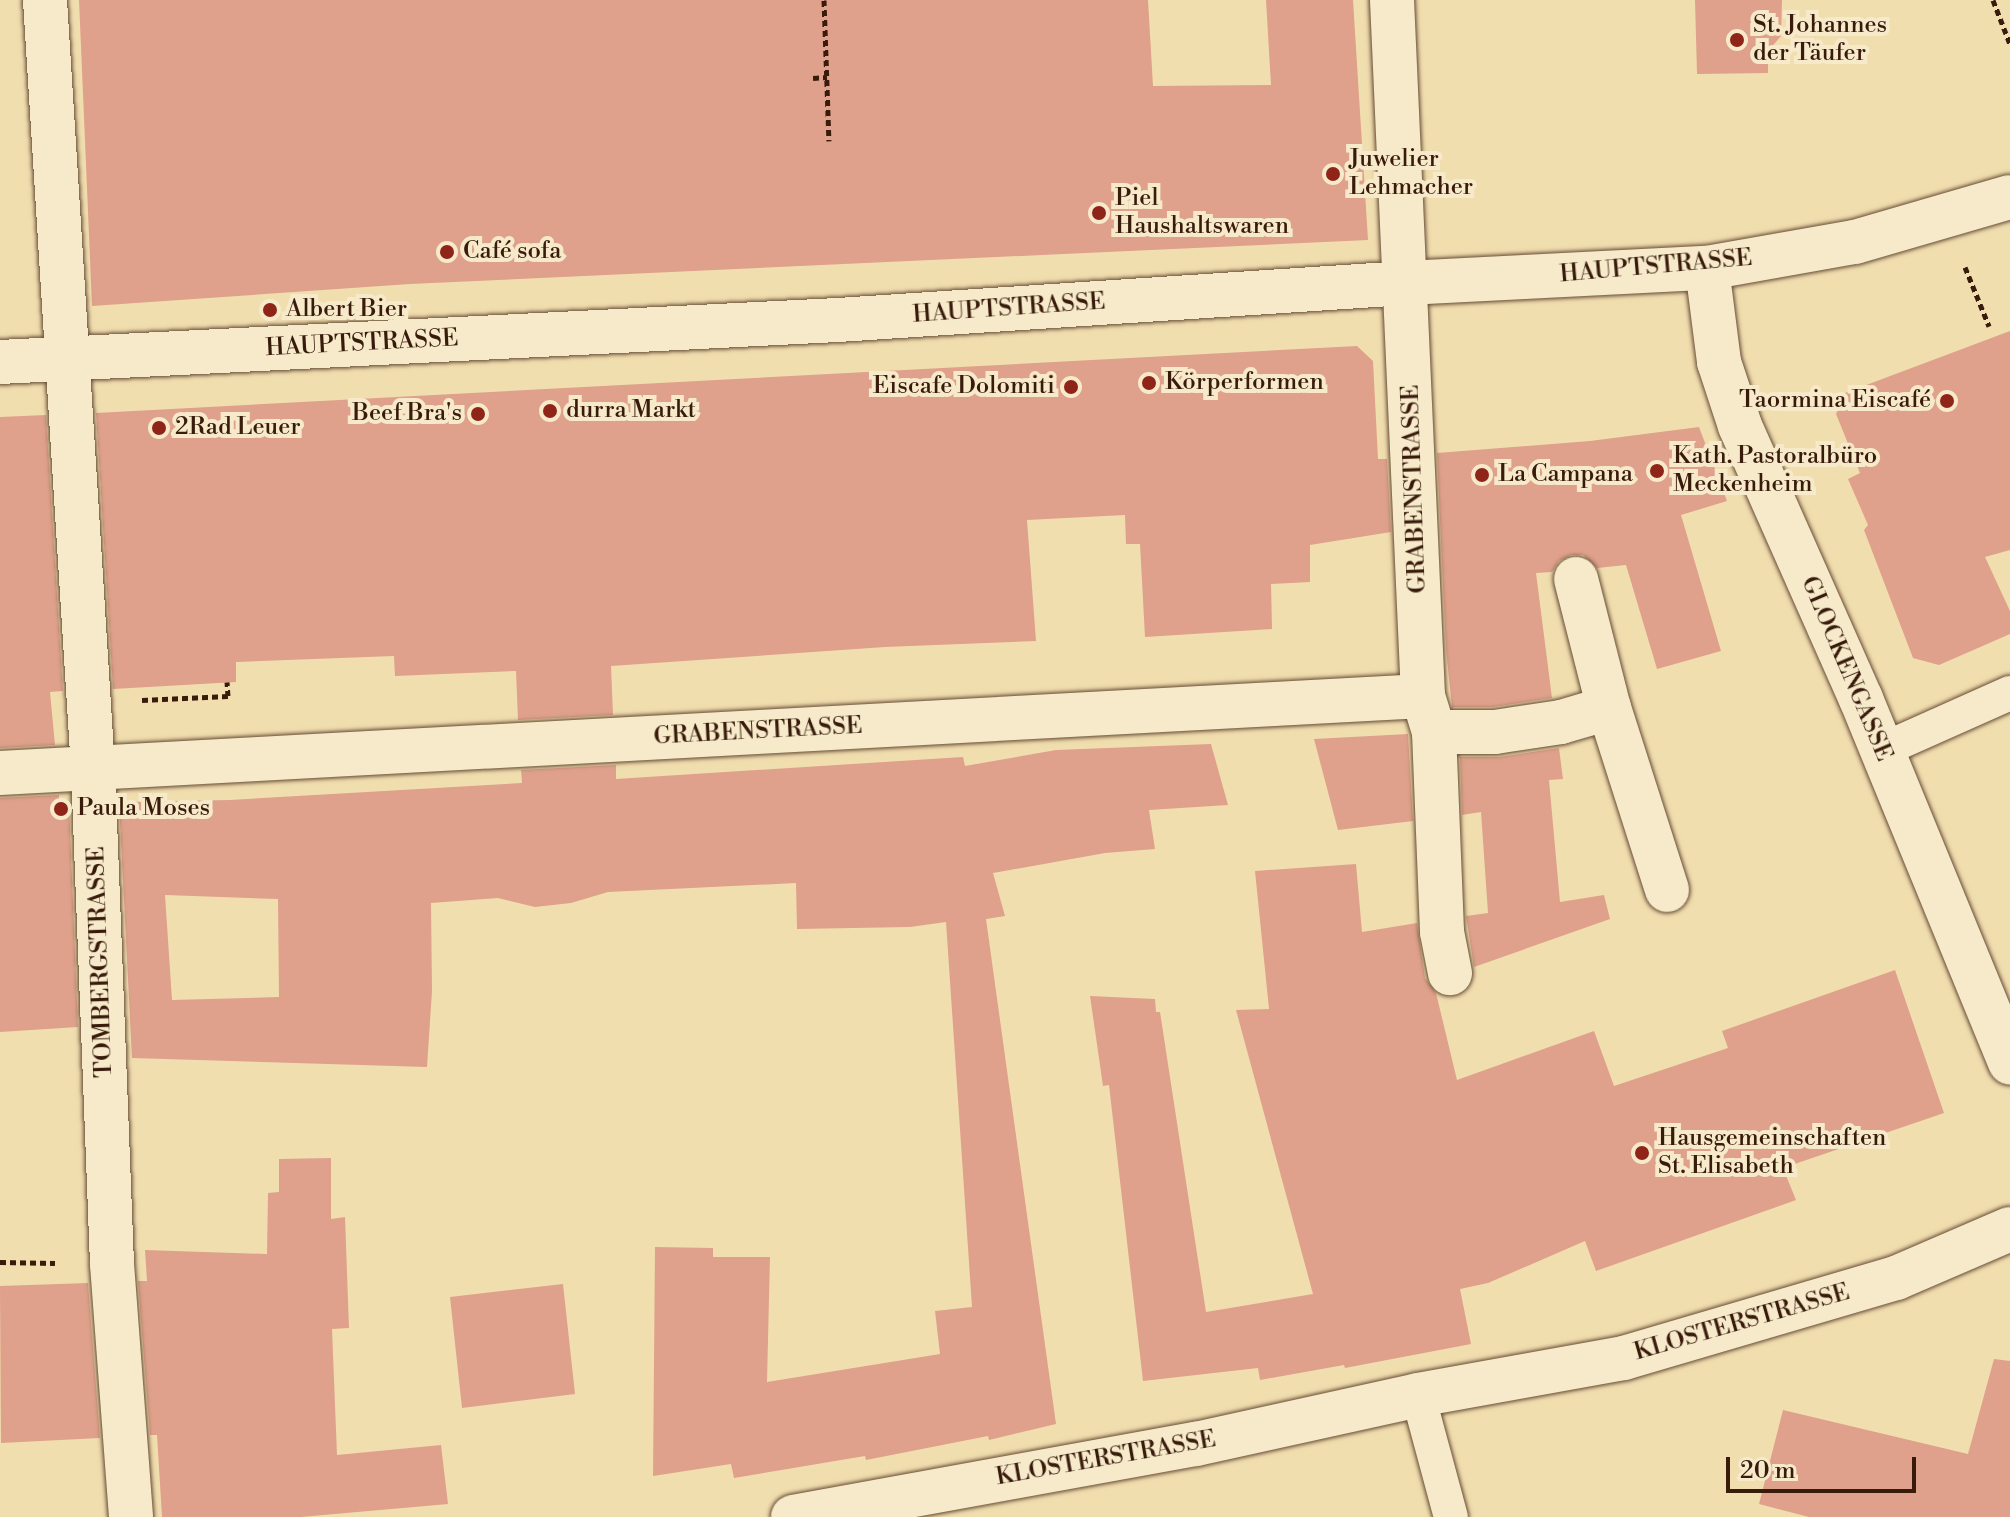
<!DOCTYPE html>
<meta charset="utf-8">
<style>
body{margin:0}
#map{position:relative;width:2010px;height:1517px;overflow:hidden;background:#f1deaf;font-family:"Libre Bodoni",serif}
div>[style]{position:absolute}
.building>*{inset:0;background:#dfa18b}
.path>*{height:5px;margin-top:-2.5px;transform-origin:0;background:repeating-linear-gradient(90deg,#391b0c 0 6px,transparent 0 10px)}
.roads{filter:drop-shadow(0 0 2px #674c35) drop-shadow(0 0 2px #674c35)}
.lane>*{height:34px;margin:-17px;padding:0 17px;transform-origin:17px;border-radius:17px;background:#f6eacb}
.street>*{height:44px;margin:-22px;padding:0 22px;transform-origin:22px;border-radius:22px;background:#f6eacb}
.secondary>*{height:44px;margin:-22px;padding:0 22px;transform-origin:22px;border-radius:22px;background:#f6eacb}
.dots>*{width:22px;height:22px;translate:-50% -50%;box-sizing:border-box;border:4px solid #f6eacb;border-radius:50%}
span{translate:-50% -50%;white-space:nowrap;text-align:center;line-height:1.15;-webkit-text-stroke:8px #f6eacb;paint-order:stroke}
.poi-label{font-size:24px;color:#391b0c}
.left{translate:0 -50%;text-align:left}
.right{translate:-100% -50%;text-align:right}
.street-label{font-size:24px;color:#391b0c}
.scale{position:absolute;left:1726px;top:1457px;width:190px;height:36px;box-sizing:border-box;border:4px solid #391b0c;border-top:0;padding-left:10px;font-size:24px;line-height:28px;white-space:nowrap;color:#391b0c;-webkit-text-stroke:6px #f6eacb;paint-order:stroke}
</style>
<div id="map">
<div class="building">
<i style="clip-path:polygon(79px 0,1148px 0,1153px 86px,1271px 85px,1266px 0,1353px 0,1368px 240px,410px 284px,92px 306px)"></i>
<i style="clip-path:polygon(1695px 0,1782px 0,1781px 36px,1768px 51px,1768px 73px,1697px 74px)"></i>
<i style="clip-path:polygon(2010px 331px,2010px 550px,1985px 557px,2010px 611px,2010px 634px,1939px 665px,1913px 658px,1864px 530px,1868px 525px,1848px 479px,1860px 473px,1836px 414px,1845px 393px)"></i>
<i style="clip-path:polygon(1357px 346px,1373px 361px,1378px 459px,1387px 459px,1391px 532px,1310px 545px,1310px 582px,1271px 584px,1272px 629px,1145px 637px,1140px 544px,1126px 544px,1125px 515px,1027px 520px,1036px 641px,885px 647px,611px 666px,613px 715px,518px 720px,516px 671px,395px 676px,394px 656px,236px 662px,236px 682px,113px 689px,96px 413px)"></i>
<i style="clip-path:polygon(46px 415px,63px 691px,50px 692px,55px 745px,0 748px,0 417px)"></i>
<i style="clip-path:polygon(1699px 427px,1727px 501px,1681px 515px,1721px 651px,1657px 669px,1626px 565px,1597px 568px,1583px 555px,1571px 555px,1559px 561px,1552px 572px,1536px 573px,1552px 698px,1493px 707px,1452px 707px,1446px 650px,1437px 453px,1590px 441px)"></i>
<i style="clip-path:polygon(1408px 734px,1413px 821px,1338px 830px,1314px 739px)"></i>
<i style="clip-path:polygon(evenodd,1211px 744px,1228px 805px,1149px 810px,1155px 849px,1105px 853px,993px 873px,1005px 916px,986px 919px,1056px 1424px,989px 1440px,988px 1436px,866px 1460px,865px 1456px,734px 1478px,731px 1464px,653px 1476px,655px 1247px,713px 1248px,713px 1257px,770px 1257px,767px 1382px,940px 1354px,935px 1311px,972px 1307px,946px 922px,910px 927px,797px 929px,796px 883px,608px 892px,571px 903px,535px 907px,498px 898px,431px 903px,432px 991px,427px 1067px,132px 1058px,119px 802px,230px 800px,522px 783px,521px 770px,616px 765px,616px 779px,963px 757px,965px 766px,1056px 750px,1211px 744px,165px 895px,278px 899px,279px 997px,172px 1000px,165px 895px)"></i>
<i style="clip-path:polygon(1559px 748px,1563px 779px,1549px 780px,1560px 902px,1604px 895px,1610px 919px,1474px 967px,1466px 916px,1488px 913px,1481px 812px,1462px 815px,1460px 757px,1499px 757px)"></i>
<i style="clip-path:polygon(59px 795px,59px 804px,69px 803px,78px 1027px,0 1032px,0 798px)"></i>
<i style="clip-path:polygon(1356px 864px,1362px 932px,1417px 923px,1425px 978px,1436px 993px,1457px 1080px,1594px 1031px,1614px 1086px,1728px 1048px,1722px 1031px,1895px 970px,1944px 1113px,1783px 1168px,1796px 1200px,1596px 1271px,1585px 1241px,1488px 1283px,1460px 1289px,1471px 1344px,1345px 1368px,1344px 1365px,1260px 1380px,1258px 1368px,1143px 1381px,1109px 1085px,1103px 1086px,1090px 996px,1155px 999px,1156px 1012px,1160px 1012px,1206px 1312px,1313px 1294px,1236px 1010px,1269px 1009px,1255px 871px)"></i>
<i style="clip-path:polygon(331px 1158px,331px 1219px,345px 1217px,349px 1328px,332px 1329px,337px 1455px,441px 1445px,448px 1504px,301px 1517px,162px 1517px,157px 1435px,150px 1435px,138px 1281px,147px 1281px,145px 1250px,267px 1254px,268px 1193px,279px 1192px,279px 1159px)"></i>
<i style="clip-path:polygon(88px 1283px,100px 1438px,1px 1443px,0 1286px)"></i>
<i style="clip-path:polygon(563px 1284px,575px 1394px,462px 1408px,450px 1297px)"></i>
<i style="clip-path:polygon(1994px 1359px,2010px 1361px,2010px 1517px,1809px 1517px,1759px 1504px,1783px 1410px,1968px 1454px)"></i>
</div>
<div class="path">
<i style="left:824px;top:0;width:141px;rotate:88deg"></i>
<i style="left:1993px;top:0;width:47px;rotate:68.9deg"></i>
<i style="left:813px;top:78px;width:14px;rotate:-4deg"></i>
<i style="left:1965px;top:267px;width:64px;rotate:67.9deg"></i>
<i style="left:142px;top:700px;width:86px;rotate:-2.7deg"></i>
<i style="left:228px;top:696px;width:14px;rotate:-94deg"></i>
<i style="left:0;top:1262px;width:55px;rotate:1deg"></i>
</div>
<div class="roads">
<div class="lane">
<i style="left:1882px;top:750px;width:140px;rotate:-24deg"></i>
<i style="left:1418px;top:1395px;width:126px;rotate:74.9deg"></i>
</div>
<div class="street">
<i style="left:45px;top:0;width:770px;rotate:86.43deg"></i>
<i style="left:93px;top:769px;width:495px;rotate:87.8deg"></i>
<i style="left:112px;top:1264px;width:254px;rotate:85.7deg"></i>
<i style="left:1392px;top:0;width:697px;rotate:87.45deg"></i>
<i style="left:1423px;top:696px;width:38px;rotate:73deg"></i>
<i style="left:1434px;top:732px;width:200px;rotate:87.7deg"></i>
<i style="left:1442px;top:932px;width:42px;rotate:79deg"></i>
<i style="left:1707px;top:268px;width:95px;rotate:82.7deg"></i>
<i style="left:1719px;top:362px;width:67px;rotate:71.8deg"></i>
<i style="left:1740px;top:426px;width:299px;rotate:66.1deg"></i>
<i style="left:1861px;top:699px;width:393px;rotate:67.7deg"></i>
<i style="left:1576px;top:579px;width:133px;rotate:75.7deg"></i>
<i style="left:1609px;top:708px;width:191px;rotate:72.3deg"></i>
<i style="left:1434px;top:732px;width:61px"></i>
<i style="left:1495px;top:732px;width:67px;rotate:-8.6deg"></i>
<i style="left:1561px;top:722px;width:50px;rotate:-16.3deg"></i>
<i style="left:0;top:773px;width:1425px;rotate:-3.1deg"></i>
</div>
<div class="secondary">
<i style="left:0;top:362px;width:839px;rotate:-2.87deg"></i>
<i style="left:838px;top:320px;width:569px;rotate:-3.73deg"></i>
<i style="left:1406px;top:283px;width:301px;rotate:-2.9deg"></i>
<i style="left:1707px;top:268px;width:150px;rotate:-10deg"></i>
<i style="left:1855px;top:242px;width:161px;rotate:-16.2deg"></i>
<i style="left:793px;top:1517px;width:410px;rotate:-10.3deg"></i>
<i style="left:1196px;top:1444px;width:227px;rotate:-12.4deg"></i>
<i style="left:1418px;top:1395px;width:209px;rotate:-10.2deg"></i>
<i style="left:1624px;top:1358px;width:284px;rotate:-16.4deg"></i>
<i style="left:1896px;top:1278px;width:124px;rotate:-23.3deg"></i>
</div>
</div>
<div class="dots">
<i style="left:1737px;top:40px;background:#8f2418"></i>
<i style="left:1333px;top:174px;background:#8f2418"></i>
<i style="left:1099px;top:213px;background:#8f2418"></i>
<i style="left:447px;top:252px;background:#8f2418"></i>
<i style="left:270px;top:310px;background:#8f2418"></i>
<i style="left:1149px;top:383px;background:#8f2418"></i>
<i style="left:1071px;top:387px;background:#8f2418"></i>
<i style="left:1947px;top:401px;background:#8f2418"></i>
<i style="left:550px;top:411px;background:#8f2418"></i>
<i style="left:478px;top:414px;background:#8f2418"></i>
<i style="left:159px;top:428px;background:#8f2418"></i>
<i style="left:1657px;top:471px;background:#8f2418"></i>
<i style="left:1482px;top:475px;background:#8f2418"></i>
<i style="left:61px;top:809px;background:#8f2418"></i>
<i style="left:1642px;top:1153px;background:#8f2418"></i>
</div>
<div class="poi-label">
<span class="left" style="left:1753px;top:40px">St. Johannes<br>der Täufer</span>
<span class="left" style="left:1349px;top:174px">Juwelier<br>Lehmacher</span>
<span class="left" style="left:1115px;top:213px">Piel<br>Haushaltswaren</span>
<span class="left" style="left:463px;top:252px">Café sofa</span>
<span class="left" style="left:286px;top:310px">Albert Bier</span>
<span class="left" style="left:1165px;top:383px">Körperformen</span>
<span class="right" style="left:1055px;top:387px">Eiscafe Dolomiti</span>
<span class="right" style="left:1931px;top:401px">Taormina Eiscafé</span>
<span class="left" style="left:566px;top:411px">durra Markt</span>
<span class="right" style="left:462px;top:414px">Beef Bra's</span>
<span class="left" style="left:175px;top:428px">2Rad Leuer</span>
<span class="left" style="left:1673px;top:471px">Kath. Pastoralbüro<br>Meckenheim</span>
<span class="left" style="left:1498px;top:475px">La Campana</span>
<span class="left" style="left:77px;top:809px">Paula Moses</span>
<span class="left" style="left:1658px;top:1153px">Hausgemeinschaften<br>St. Elisabeth</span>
</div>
<div class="street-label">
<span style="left:1656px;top:267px;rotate:-5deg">HAUPTSTRASSE</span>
<span style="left:1009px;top:309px;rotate:-4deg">HAUPTSTRASSE</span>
<span style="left:362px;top:344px;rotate:-3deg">HAUPTSTRASSE</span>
<span style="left:1415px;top:489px;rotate:-92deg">GRABENSTRASSE</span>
<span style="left:1846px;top:669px;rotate:67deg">GLOCKENGASSE</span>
<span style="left:758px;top:732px;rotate:-3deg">GRABENSTRASSE</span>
<span style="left:101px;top:962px;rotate:-92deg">TOMBERGSTRASSE</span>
<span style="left:1742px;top:1323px;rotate:-16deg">KLOSTERSTRASSE</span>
<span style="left:1106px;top:1459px;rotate:-10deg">KLOSTERSTRASSE</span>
</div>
<div class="scale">20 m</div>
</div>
